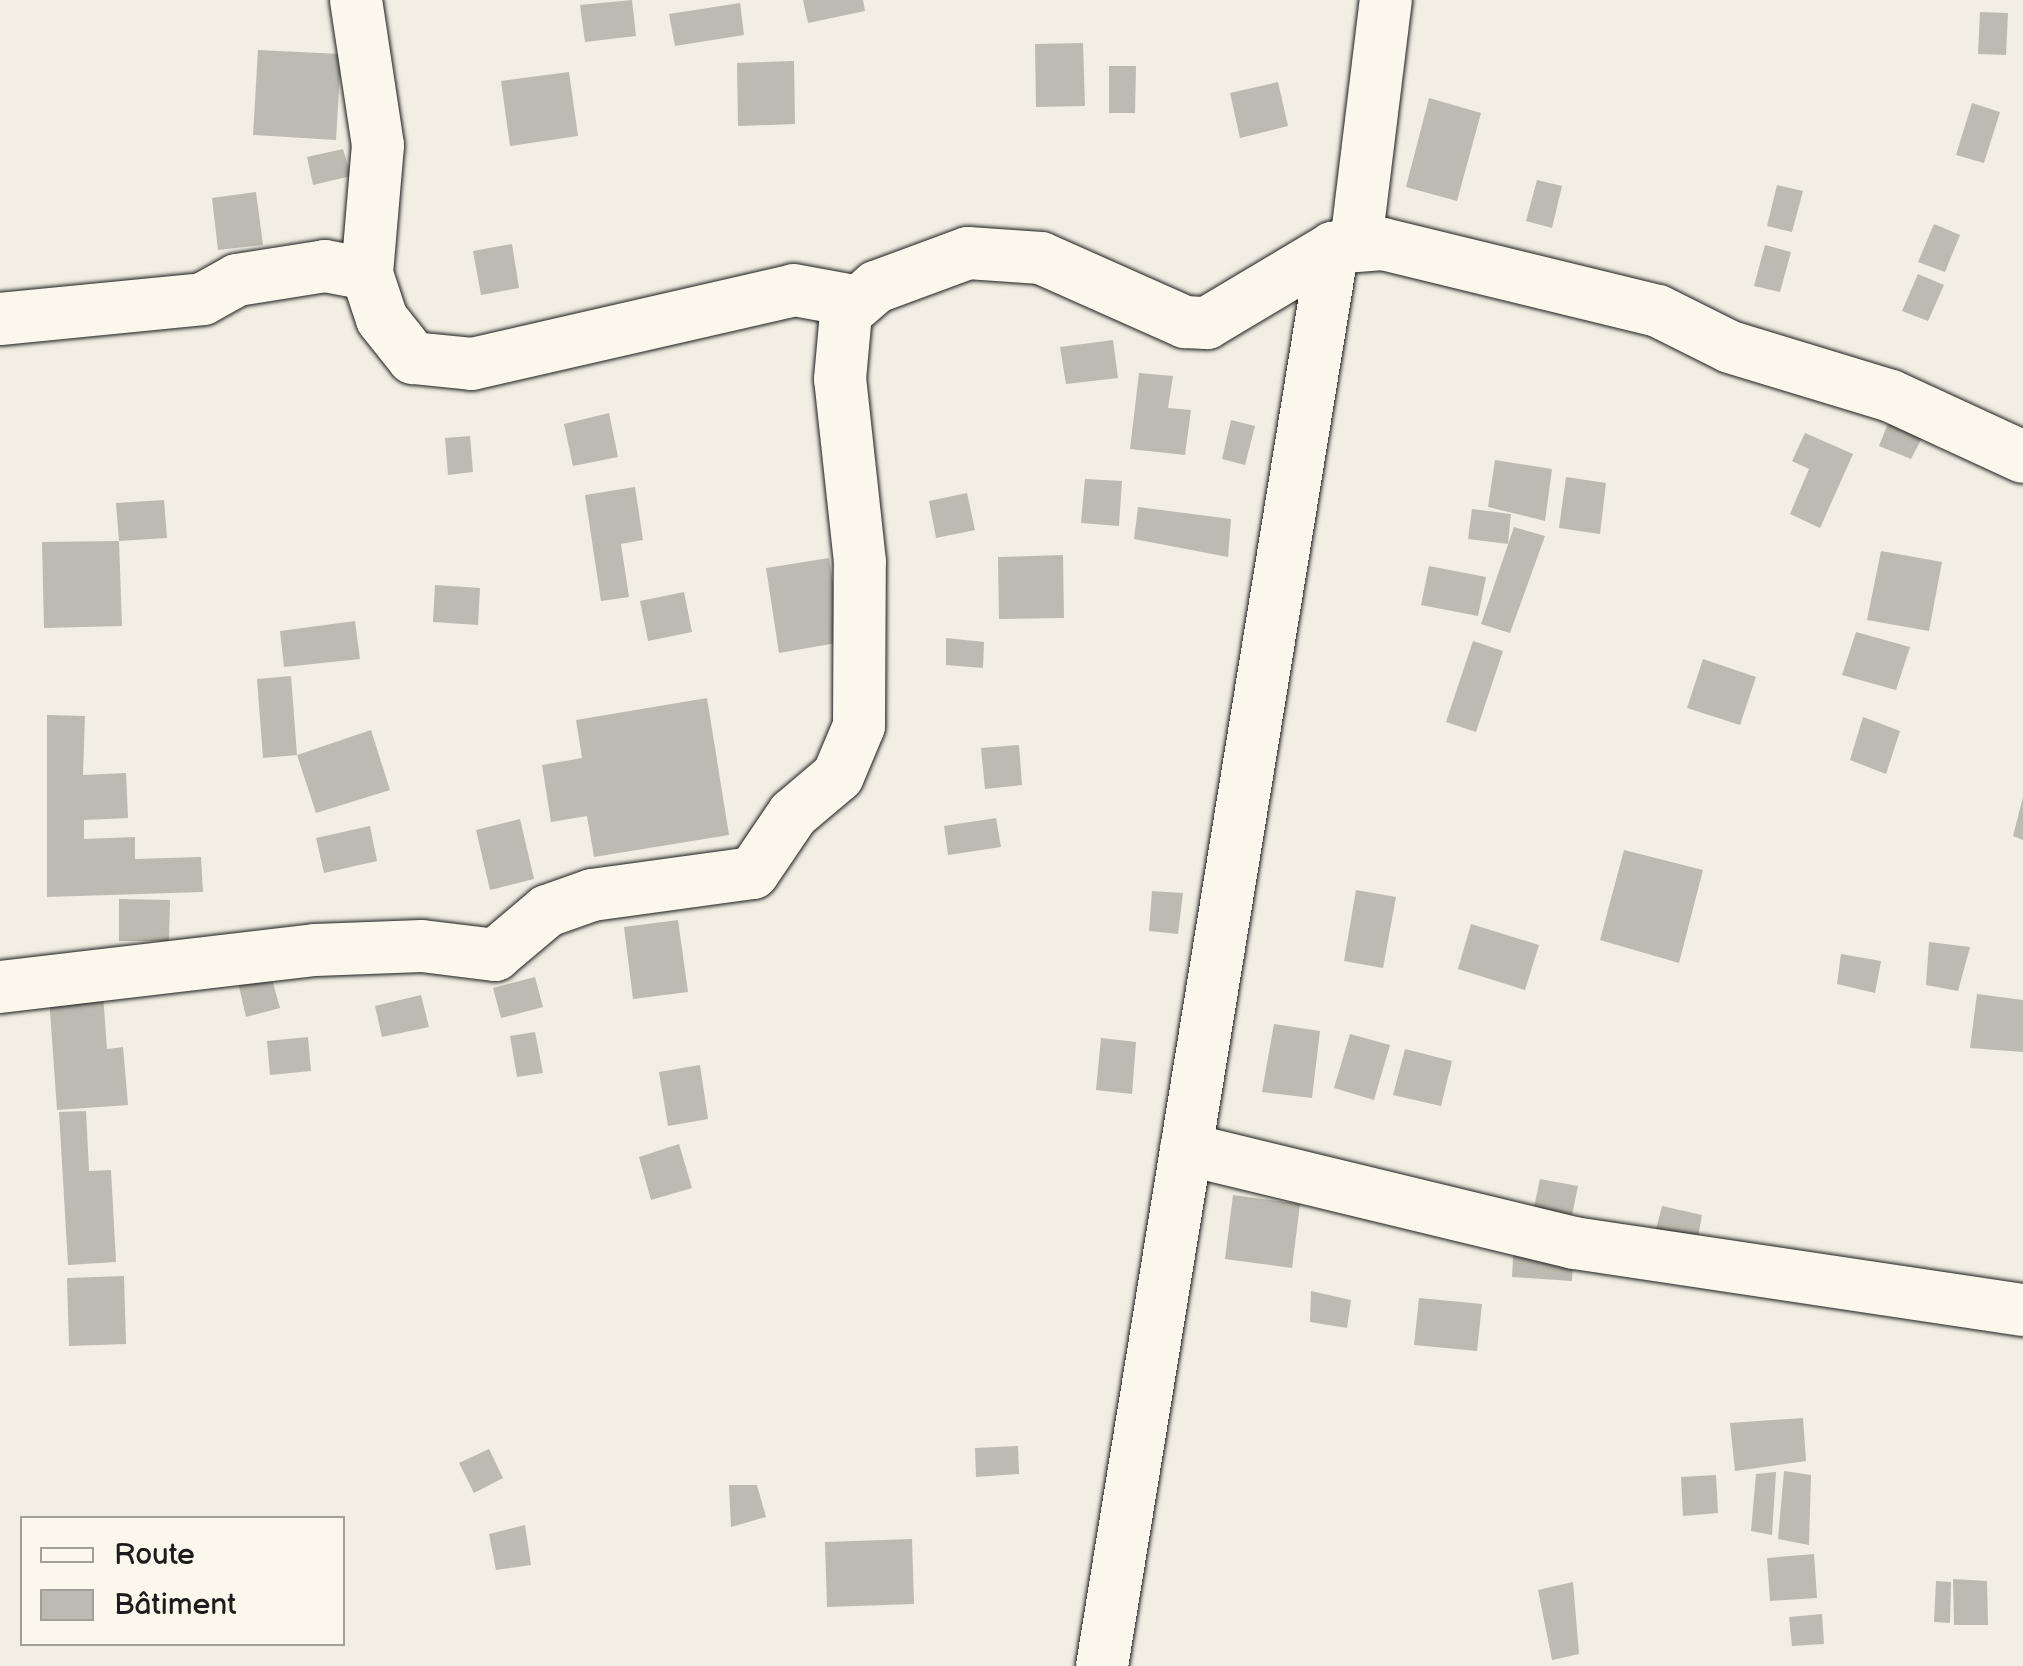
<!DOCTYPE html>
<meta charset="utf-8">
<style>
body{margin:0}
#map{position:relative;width:2023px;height:1666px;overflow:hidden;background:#f2eee4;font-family:"Balsamiq Sans",sans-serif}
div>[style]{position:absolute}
.building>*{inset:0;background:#bdbab1}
.roads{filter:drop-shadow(0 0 2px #1c1c1c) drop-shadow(0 0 2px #1c1c1c)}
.street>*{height:52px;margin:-26px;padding:0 26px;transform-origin:26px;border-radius:26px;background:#fbf7ec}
span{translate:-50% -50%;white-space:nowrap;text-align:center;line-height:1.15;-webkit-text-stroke:8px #fbf7ec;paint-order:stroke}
.legend{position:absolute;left:20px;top:1516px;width:325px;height:130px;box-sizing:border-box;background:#fbf7ec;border:2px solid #a29f99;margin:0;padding:12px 18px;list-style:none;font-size:30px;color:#1c1c1c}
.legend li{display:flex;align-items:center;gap:20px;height:50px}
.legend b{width:50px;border:2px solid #a29f99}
</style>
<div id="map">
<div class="building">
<i style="clip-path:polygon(632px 0,636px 36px,585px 42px,580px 5px)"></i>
<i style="clip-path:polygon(803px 0,863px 0,865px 11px,808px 23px)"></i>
<i style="clip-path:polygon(740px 3px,744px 35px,675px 46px,669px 14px)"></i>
<i style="clip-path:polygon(1980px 12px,2008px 13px,2006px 55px,1978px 54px)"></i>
<i style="clip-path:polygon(1083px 43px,1085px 106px,1036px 107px,1035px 44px)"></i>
<i style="clip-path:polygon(258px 50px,341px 54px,336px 140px,253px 135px)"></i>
<i style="clip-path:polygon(794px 61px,795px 124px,738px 126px,737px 63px)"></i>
<i style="clip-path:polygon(1109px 66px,1136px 66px,1135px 113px,1109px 113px)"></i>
<i style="clip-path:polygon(569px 72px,578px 136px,510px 146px,501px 81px)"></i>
<i style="clip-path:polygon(1278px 82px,1288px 126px,1240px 138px,1230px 93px)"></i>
<i style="clip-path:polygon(1429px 98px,1481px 113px,1457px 201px,1406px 187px)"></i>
<i style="clip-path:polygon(1972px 103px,2000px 112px,1984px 163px,1956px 155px)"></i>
<i style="clip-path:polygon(343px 149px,351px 176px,313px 185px,307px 157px)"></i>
<i style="clip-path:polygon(1537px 180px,1562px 186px,1552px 228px,1526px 221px)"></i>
<i style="clip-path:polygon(1777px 185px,1803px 191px,1792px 232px,1767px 226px)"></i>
<i style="clip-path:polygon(256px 192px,263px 245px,218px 250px,212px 198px)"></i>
<i style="clip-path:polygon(1934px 224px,1960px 235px,1945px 272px,1918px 262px)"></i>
<i style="clip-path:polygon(512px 244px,519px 288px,481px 295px,473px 251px)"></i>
<i style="clip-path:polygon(1765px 245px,1791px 252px,1780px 292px,1754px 286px)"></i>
<i style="clip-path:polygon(1918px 274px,1944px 285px,1928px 321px,1902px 311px)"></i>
<i style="clip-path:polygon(1113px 340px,1118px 378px,1066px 384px,1060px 347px)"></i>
<i style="clip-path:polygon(1139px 373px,1173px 376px,1168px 408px,1191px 410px,1185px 455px,1130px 449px)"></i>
<i style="clip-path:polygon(609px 413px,618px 457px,573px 466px,564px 424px)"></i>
<i style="clip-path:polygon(1890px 418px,1924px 434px,1911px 459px,1879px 446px)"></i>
<i style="clip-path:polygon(1231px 420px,1255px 426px,1245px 465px,1222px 459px)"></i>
<i style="clip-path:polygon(1805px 433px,1853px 454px,1820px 528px,1790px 514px,1809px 469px,1792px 461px)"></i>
<i style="clip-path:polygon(470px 436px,473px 472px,448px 475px,445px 438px)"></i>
<i style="clip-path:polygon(1495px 460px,1552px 469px,1545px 521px,1488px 507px)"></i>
<i style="clip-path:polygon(1566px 477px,1606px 483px,1600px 534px,1559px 528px)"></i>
<i style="clip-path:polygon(1085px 479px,1122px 481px,1119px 526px,1081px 523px)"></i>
<i style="clip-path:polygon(635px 487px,643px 540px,621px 544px,629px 597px,601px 601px,585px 495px)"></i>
<i style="clip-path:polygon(967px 493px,975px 530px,936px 538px,929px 501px)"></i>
<i style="clip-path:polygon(164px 500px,167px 538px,119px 541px,116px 503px)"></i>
<i style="clip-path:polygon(1138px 507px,1231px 519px,1228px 557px,1134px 539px)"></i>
<i style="clip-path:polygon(1472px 509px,1511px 514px,1508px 544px,1468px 539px)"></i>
<i style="clip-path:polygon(1514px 527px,1545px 536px,1510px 633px,1481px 624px)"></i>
<i style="clip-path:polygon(119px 541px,122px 626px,44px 628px,42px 542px)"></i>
<i style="clip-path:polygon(1881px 551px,1942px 562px,1929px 631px,1867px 620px)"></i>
<i style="clip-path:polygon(1063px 555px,1064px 618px,999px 619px,998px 557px)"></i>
<i style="clip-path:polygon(829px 558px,842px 642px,779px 653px,766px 568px)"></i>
<i style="clip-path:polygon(1429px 566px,1486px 577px,1478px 616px,1421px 605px)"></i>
<i style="clip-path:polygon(435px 585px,480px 588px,478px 625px,433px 622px)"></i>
<i style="clip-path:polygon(684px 592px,692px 632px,648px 641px,640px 601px)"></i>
<i style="clip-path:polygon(355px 621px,360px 659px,284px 667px,280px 631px)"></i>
<i style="clip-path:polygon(1856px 632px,1910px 647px,1896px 690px,1842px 675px)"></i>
<i style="clip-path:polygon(946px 638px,984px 642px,983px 668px,946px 665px)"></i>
<i style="clip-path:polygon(1473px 641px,1503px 651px,1476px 732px,1446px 722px)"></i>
<i style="clip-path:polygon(1703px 659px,1756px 677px,1740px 725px,1687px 708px)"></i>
<i style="clip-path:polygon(291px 676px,297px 755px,371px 730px,390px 790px,316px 813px,297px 755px,263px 758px,257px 679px)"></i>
<i style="clip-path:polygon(707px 698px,729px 835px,594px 857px,587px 816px,551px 822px,542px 765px,582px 758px,576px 720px)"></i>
<i style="clip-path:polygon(47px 715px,85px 716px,83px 775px,126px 773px,128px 818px,84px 820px,84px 839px,135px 837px,135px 859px,201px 857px,203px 892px,47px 897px)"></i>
<i style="clip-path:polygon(1863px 717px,1900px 731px,1886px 774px,1850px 760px)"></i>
<i style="clip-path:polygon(1019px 745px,1022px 785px,985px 789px,981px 748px)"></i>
<i style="clip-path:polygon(2023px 797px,2023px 840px,2013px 836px)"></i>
<i style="clip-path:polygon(996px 818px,1001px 847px,948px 855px,944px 826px)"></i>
<i style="clip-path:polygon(520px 819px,534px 879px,490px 890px,476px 830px)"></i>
<i style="clip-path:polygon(370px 826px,377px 861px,324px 873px,316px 838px)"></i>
<i style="clip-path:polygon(1624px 850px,1703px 870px,1679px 963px,1600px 940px)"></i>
<i style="clip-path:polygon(1356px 890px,1396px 897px,1383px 968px,1344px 961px)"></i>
<i style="clip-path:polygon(1152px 891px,1183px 893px,1178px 934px,1149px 931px)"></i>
<i style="clip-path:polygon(119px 899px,170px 900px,169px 941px,119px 941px)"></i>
<i style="clip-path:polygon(678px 920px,688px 992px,633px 999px,624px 927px)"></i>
<i style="clip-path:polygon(1471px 924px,1539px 945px,1525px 990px,1458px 969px)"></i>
<i style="clip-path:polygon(1929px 942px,1970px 947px,1958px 991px,1926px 985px)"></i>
<i style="clip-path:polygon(1841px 954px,1881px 961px,1875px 993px,1837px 984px)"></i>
<i style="clip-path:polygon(266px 958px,280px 1008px,246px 1017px,235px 969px)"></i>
<i style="clip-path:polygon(535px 977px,543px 1007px,501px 1018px,493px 988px)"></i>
<i style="clip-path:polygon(103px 994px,107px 1049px,123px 1047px,128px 1105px,57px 1110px,49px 997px)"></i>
<i style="clip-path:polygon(1977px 994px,2023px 1000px,2023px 1052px,1970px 1048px)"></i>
<i style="clip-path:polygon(421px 995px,429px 1027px,382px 1037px,375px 1006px)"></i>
<i style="clip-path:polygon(1274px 1024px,1320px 1031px,1312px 1098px,1262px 1092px)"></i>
<i style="clip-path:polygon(535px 1032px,543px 1073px,517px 1077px,510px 1036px)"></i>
<i style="clip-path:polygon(1350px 1034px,1390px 1045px,1374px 1100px,1334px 1088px)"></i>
<i style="clip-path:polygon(308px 1037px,311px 1071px,270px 1075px,267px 1041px)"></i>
<i style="clip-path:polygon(1101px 1038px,1136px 1042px,1132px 1094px,1096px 1090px)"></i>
<i style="clip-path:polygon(1405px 1049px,1452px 1061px,1441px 1106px,1393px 1095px)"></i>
<i style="clip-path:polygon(700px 1065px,708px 1119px,668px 1126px,659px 1072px)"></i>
<i style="clip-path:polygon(86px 1111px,89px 1171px,111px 1170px,116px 1262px,68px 1265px,59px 1112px)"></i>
<i style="clip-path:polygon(679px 1144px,692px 1188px,651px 1200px,639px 1157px)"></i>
<i style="clip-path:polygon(1540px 1179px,1578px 1186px,1572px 1215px,1534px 1207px)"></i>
<i style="clip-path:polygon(1233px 1195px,1300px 1204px,1292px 1268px,1225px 1259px)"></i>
<i style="clip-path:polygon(1662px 1206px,1702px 1215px,1697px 1243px,1655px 1233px)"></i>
<i style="clip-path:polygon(1514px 1240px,1574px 1243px,1572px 1281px,1512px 1277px)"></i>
<i style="clip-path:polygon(124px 1276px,126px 1344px,69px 1346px,67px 1278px)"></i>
<i style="clip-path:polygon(1311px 1291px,1351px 1300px,1347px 1328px,1310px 1322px)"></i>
<i style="clip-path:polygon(1419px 1298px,1482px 1304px,1477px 1351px,1414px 1345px)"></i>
<i style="clip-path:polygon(1803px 1418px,1806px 1461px,1735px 1471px,1730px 1423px)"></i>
<i style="clip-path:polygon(1018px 1446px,1019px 1474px,976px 1477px,975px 1448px)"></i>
<i style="clip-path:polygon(489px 1449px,503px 1478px,474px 1493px,459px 1463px)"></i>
<i style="clip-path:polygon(1784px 1471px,1811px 1475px,1809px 1545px,1778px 1539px)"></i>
<i style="clip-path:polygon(1776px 1472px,1772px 1535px,1751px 1531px,1756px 1474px)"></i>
<i style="clip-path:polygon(1716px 1475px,1718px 1513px,1683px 1516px,1681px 1477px)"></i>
<i style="clip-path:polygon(729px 1485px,757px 1485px,766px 1517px,731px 1527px)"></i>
<i style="clip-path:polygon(525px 1525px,531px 1565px,496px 1570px,489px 1534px)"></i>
<i style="clip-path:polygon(912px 1539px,914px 1604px,827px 1607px,825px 1542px)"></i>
<i style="clip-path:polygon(1814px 1554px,1817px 1598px,1770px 1601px,1767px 1558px)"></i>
<i style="clip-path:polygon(1953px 1579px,1987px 1581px,1988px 1625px,1954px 1625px)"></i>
<i style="clip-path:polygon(1936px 1581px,1951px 1582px,1950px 1623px,1934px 1622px)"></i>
<i style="clip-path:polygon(1573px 1582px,1579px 1654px,1552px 1660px,1538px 1590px)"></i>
<i style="clip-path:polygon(1822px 1614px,1824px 1644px,1792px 1646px,1789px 1617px)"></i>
</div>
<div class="roads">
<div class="street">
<i style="left:356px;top:0;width:147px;rotate:81.4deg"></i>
<i style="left:378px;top:145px;width:129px;rotate:94.9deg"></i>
<i style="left:367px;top:274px;width:47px;rotate:71.6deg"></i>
<i style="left:382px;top:319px;width:50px;rotate:51.5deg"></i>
<i style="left:413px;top:358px;width:59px;rotate:5.8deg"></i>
<i style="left:472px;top:364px;width:330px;rotate:-12.9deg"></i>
<i style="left:794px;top:290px;width:61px;rotate:10.4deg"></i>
<i style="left:1356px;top:243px;width:245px;rotate:-83deg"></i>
<i style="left:0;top:319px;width:204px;rotate:-5.6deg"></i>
<i style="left:203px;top:299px;width:39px;rotate:-29deg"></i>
<i style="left:237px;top:280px;width:89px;rotate:-9deg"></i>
<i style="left:325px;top:266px;width:43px;rotate:10.8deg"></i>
<i style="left:0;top:987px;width:317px;rotate:-6.7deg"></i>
<i style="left:315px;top:950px;width:107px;rotate:-2.1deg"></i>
<i style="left:422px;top:946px;width:74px;rotate:7deg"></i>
<i style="left:495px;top:955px;width:68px;rotate:-40.2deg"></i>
<i style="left:547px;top:911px;width:48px;rotate:-19.6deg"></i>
<i style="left:592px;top:895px;width:162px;rotate:-7.8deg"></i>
<i style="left:753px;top:873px;width:71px;rotate:-55.9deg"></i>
<i style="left:793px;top:814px;width:59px;rotate:-40.2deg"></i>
<i style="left:838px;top:776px;width:54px;rotate:-67.2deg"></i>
<i style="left:859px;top:726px;width:164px;rotate:-89.7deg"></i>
<i style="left:860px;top:562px;width:184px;rotate:-96.2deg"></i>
<i style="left:840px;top:379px;width:66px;rotate:-84.8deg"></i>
<i style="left:846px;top:313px;width:40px;rotate:-41deg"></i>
<i style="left:876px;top:287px;width:98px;rotate:-20.3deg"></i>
<i style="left:968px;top:253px;width:73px;rotate:3.9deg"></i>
<i style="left:1041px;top:258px;width:158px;rotate:24deg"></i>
<i style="left:1185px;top:322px;width:22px;rotate:3deg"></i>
<i style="left:1207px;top:323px;width:147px;rotate:-30.8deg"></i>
<i style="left:1333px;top:248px;width:50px;rotate:-4.6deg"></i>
<i style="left:1383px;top:244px;width:283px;rotate:13.7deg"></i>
<i style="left:1658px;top:311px;width:80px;rotate:26.6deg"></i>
<i style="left:1730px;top:347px;width:168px;rotate:16.9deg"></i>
<i style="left:1891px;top:396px;width:145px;rotate:24.8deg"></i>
<i style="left:1186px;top:1149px;width:399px;rotate:13.6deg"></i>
<i style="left:1574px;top:1243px;width:454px;rotate:8.5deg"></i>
<i style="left:1102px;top:1666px;width:1437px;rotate:-80.75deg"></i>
</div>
</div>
<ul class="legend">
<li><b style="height:12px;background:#fbf7ec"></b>Route</li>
<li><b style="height:28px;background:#bdbab1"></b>Bâtiment</li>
</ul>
</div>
